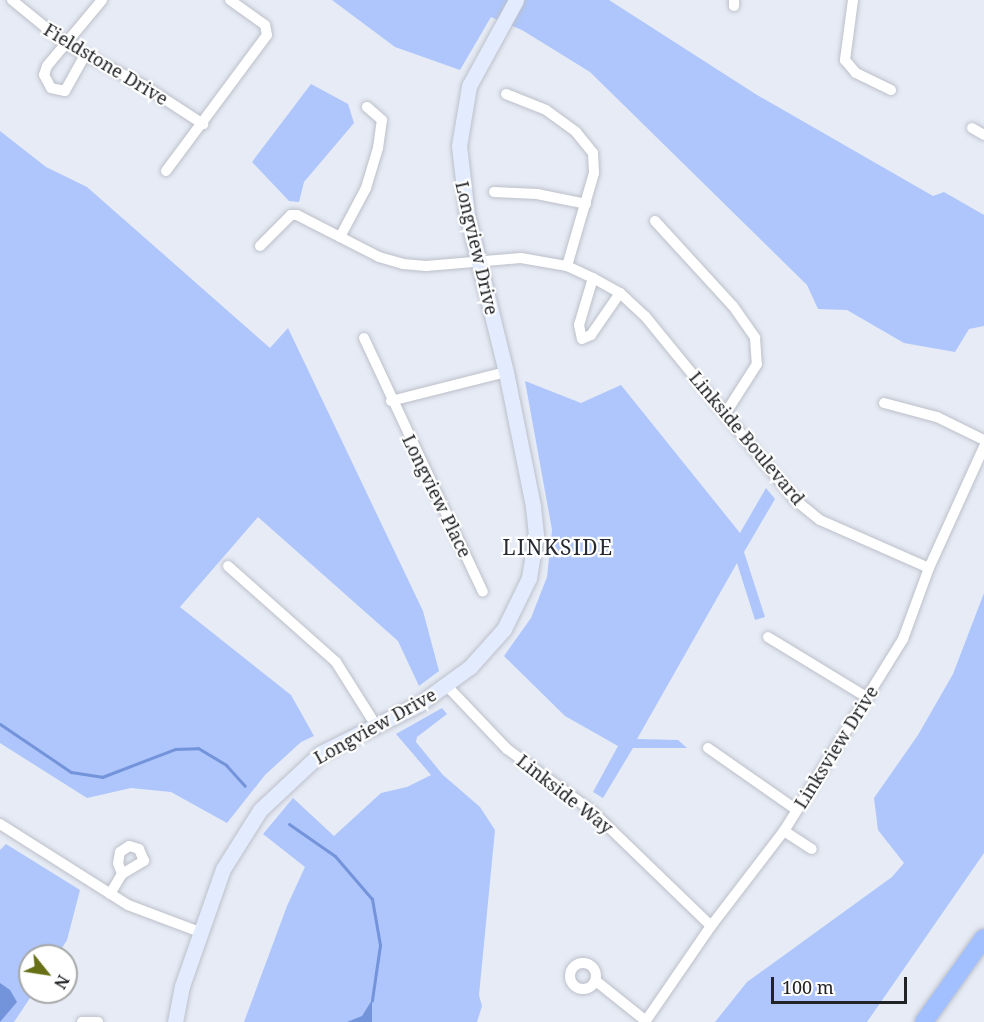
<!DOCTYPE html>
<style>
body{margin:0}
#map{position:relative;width:984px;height:1022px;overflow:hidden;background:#e6ebf5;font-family:"Noto Serif",serif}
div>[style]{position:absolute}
.green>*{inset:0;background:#aec6fb}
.water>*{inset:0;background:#7393db}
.stream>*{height:3px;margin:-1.5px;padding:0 1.5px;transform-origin:1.5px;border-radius:1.5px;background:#7393db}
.roads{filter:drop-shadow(0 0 2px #bcc0c9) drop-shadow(0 0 2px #bcc0c9)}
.street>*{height:10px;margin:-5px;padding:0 5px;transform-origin:5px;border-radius:5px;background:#fff}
.street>.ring{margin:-5px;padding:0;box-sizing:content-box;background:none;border:10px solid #fff;border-radius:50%}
.secondary>*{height:15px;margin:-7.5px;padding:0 7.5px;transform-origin:7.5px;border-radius:7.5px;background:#e3ecff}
.highway>*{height:18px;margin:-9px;padding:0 9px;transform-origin:9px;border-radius:9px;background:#a2bfff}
span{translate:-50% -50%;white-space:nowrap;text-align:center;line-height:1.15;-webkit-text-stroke:4.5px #fff;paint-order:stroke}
.street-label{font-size:18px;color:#212326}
.quarter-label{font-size:21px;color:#272a31;letter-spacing:1.5px}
.north{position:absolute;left:18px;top:944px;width:60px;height:60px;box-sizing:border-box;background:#fff;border:2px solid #a6a7a8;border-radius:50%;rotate:120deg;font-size:16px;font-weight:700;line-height:24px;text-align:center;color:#212326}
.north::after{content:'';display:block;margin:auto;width:21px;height:27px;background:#676f17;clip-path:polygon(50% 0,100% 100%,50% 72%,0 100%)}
.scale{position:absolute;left:771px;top:977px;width:136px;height:27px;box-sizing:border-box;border:3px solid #212326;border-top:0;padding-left:8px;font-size:18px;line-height:21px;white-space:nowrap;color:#212326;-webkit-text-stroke:4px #fff;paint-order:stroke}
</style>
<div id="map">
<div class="green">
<i style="clip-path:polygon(332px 0,609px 0,757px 95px,933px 196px,944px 192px,984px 215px,984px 326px,969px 329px,955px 352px,904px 343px,847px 310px,818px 309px,807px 285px,590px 72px,522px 30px,491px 17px,460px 70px,395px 47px)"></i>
<i style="clip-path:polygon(311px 84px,348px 104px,354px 123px,304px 182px,299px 202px,289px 201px,252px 162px)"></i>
<i style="clip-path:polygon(0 131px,46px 167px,87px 187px,270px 348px,288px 328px,423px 611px,439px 671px,419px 686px,398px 641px,258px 517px,180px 607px,291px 695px,314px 736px,301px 742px,265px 775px,227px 823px,171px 792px,131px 788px,87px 798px,0 743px)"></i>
<i style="clip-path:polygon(525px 381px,581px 403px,621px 385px,740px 533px,766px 488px,775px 499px,744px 552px,765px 617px,755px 620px,737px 563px,637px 739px,678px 740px,687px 748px,633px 748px,603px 798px,593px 792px,618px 746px,565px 716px,504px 656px,531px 618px,547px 577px,552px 530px)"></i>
<i style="clip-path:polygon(984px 593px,984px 853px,867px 1022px,715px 1022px,747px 982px,892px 877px,904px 863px,878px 830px,874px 798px,918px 735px,953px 674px)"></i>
<i style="clip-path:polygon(442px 708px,447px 714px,417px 737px,416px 742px,443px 775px,480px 807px,495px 830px,479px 995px,482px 1006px,477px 1022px,244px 1022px,287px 906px,305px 867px,263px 834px,293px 798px,334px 836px,381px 793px,407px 787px,431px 775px,396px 734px)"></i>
<i style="clip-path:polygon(6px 844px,80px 890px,67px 940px,57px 956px,30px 956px,30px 992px,34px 992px,14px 1022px,0 1022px,0 850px)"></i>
</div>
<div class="water">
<i style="clip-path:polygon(0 983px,10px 990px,17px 1002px,0 1022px)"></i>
<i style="clip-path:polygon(372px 1000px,372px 1022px,347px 1022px,362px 1016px)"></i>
</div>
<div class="stream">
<i style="left:0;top:724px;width:86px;rotate:34.1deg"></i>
<i style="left:71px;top:772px;width:31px;rotate:9deg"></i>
<i style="left:102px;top:777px;width:78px;rotate:-21deg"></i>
<i style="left:175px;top:749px;width:23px;rotate:-2deg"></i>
<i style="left:198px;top:748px;width:33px;rotate:31deg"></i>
<i style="left:226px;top:765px;width:28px;rotate:48deg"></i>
<i style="left:289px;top:824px;width:56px;rotate:34.8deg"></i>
<i style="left:335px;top:856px;width:57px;rotate:49.3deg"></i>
<i style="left:372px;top:899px;width:47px;rotate:80.1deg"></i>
<i style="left:380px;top:945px;width:56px;rotate:98.3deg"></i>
</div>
<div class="roads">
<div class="street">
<i style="left:12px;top:0;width:71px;rotate:39.3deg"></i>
<i style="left:67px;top:45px;width:86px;rotate:27.8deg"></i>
<i style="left:143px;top:85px;width:72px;rotate:33deg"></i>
<i style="left:853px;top:0;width:61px;rotate:97.6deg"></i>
<i style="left:845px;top:60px;width:17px;rotate:50deg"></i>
<i style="left:856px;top:73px;width:39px;rotate:26deg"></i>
<i style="left:734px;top:6px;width:6px;rotate:-90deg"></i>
<i style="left:85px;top:55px;width:41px;rotate:119.1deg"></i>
<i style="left:65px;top:91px;width:14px;rotate:-168deg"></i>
<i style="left:51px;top:88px;width:15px;rotate:-118deg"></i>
<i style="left:44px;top:75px;width:9px;rotate:-72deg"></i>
<i style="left:47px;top:66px;width:86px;rotate:-50.2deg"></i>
<i style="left:506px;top:94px;width:43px;rotate:21.8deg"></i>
<i style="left:546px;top:110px;width:37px;rotate:36deg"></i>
<i style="left:576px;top:132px;width:27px;rotate:51deg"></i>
<i style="left:593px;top:153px;width:20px;rotate:87deg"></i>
<i style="left:594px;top:173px;width:97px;rotate:106.2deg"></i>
<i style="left:972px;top:128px;width:14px;rotate:30deg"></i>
<i style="left:166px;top:171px;width:169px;rotate:-53.4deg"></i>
<i style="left:267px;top:35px;width:10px;rotate:-101deg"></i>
<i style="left:265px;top:25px;width:43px;rotate:-144.5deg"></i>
<i style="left:494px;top:192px;width:43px;rotate:2.7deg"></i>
<i style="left:537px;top:194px;width:50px;rotate:11.5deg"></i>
<i style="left:655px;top:221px;width:115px;rotate:47.5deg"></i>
<i style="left:733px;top:306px;width:39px;rotate:55deg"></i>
<i style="left:755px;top:338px;width:26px;rotate:86deg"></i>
<i style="left:757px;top:364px;width:59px;rotate:122.6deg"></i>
<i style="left:340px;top:237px;width:55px;rotate:-62deg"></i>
<i style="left:366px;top:188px;width:42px;rotate:-73.3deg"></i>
<i style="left:378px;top:148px;width:28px;rotate:-82deg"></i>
<i style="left:382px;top:120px;width:20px;rotate:-139deg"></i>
<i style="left:260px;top:246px;width:44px;rotate:-45deg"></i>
<i style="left:291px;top:215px;width:6px"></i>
<i style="left:297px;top:215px;width:92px;rotate:27.1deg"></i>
<i style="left:379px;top:257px;width:25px;rotate:16deg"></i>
<i style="left:403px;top:264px;width:23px;rotate:5deg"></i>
<i style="left:426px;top:266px;width:95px;rotate:-4.8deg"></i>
<i style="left:521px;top:258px;width:47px;rotate:9.9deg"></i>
<i style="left:567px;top:266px;width:29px;rotate:25deg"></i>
<i style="left:593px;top:278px;width:31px;rotate:29deg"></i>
<i style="left:620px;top:293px;width:34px;rotate:43deg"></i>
<i style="left:645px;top:316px;width:236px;rotate:50.8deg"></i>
<i style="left:794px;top:499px;width:33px;rotate:39deg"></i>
<i style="left:820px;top:520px;width:119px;rotate:23.8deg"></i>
<i style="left:593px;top:278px;width:49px;rotate:106.6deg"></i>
<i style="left:579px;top:325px;width:14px;rotate:78deg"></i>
<i style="left:582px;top:339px;width:10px;rotate:-24deg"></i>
<i style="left:591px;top:335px;width:51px;rotate:-55.4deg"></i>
<i style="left:364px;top:338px;width:280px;rotate:64.9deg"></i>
<i style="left:391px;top:401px;width:119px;rotate:-14.2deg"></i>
<i style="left:884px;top:403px;width:55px;rotate:14.8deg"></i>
<i style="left:937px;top:417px;width:52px;rotate:26.1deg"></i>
<i style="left:228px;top:566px;width:144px;rotate:41.6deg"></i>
<i style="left:336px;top:662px;width:73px;rotate:57.8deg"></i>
<i style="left:768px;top:637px;width:117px;rotate:31.4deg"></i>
<i style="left:447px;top:686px;width:87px;rotate:46.4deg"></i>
<i style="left:507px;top:749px;width:105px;rotate:36.1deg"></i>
<i style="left:592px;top:811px;width:165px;rotate:44deg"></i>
<i style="left:708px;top:748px;width:108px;rotate:34.9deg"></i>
<i style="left:0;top:824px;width:151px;rotate:32.3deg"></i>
<i style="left:128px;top:905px;width:77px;rotate:20.6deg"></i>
<i style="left:784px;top:831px;width:33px;rotate:33deg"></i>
<i style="left:110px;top:894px;width:23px;rotate:-59deg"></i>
<i style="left:122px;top:874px;width:26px;rotate:-31deg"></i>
<i style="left:144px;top:861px;width:13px;rotate:-113deg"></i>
<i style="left:139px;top:849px;width:10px;rotate:-163deg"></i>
<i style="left:129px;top:846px;width:11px;rotate:146deg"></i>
<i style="left:120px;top:852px;width:11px;rotate:100deg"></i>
<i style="left:118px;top:863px;width:12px;rotate:70deg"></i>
<i class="ring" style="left:570px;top:963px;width:16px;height:16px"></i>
<i style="left:596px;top:981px;width:64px;rotate:38.7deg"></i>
<i style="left:82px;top:1022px;width:16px"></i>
<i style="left:645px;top:1022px;width:116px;rotate:-55.5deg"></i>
<i style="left:711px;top:926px;width:120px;rotate:-52.5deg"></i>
<i style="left:784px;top:831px;width:226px;rotate:-58.2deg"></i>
<i style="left:903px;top:639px;width:76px;rotate:-69.9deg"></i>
<i style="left:929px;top:568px;width:133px;rotate:-65.6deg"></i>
</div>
<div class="secondary">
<i style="left:175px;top:1022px;width:37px;rotate:-79deg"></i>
<i style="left:182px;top:986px;width:124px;rotate:-70.7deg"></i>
<i style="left:223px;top:869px;width:70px;rotate:-57.9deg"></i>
<i style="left:260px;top:810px;width:83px;rotate:-43.1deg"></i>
<i style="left:321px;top:753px;width:110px;rotate:-26.6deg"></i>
<i style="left:419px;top:704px;width:63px;rotate:-36deg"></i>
<i style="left:470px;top:667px;width:51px;rotate:-48.2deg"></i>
<i style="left:504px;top:629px;width:57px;rotate:-63.9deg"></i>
<i style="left:529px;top:578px;width:44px;rotate:-80.8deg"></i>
<i style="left:536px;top:535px;width:29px;rotate:-96deg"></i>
<i style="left:533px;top:506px;width:137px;rotate:-101.4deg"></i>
<i style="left:506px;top:372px;width:163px;rotate:-103.9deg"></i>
<i style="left:467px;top:214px;width:68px;rotate:-96.7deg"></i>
<i style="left:459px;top:146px;width:61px;rotate:-80.5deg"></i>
<i style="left:469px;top:86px;width:98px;rotate:-61.3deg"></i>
</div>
<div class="highway">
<i style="left:924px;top:1022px;width:103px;rotate:-54.5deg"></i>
</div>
</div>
<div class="street-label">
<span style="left:106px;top:64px;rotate:31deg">Fieldstone Drive</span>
<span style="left:477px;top:248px;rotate:77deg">Longview Drive</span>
<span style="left:747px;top:438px;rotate:50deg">Linkside Boulevard</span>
<span style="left:437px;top:496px;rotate:64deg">Longview Place</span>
<span style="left:375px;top:726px;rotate:-29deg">Longview Drive</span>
<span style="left:836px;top:747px;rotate:-58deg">Linksview Drive</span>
<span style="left:565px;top:794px;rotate:38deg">Linkside Way</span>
</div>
<div class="quarter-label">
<span style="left:558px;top:547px">LINKSIDE</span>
</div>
<div class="north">N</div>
<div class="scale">100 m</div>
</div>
